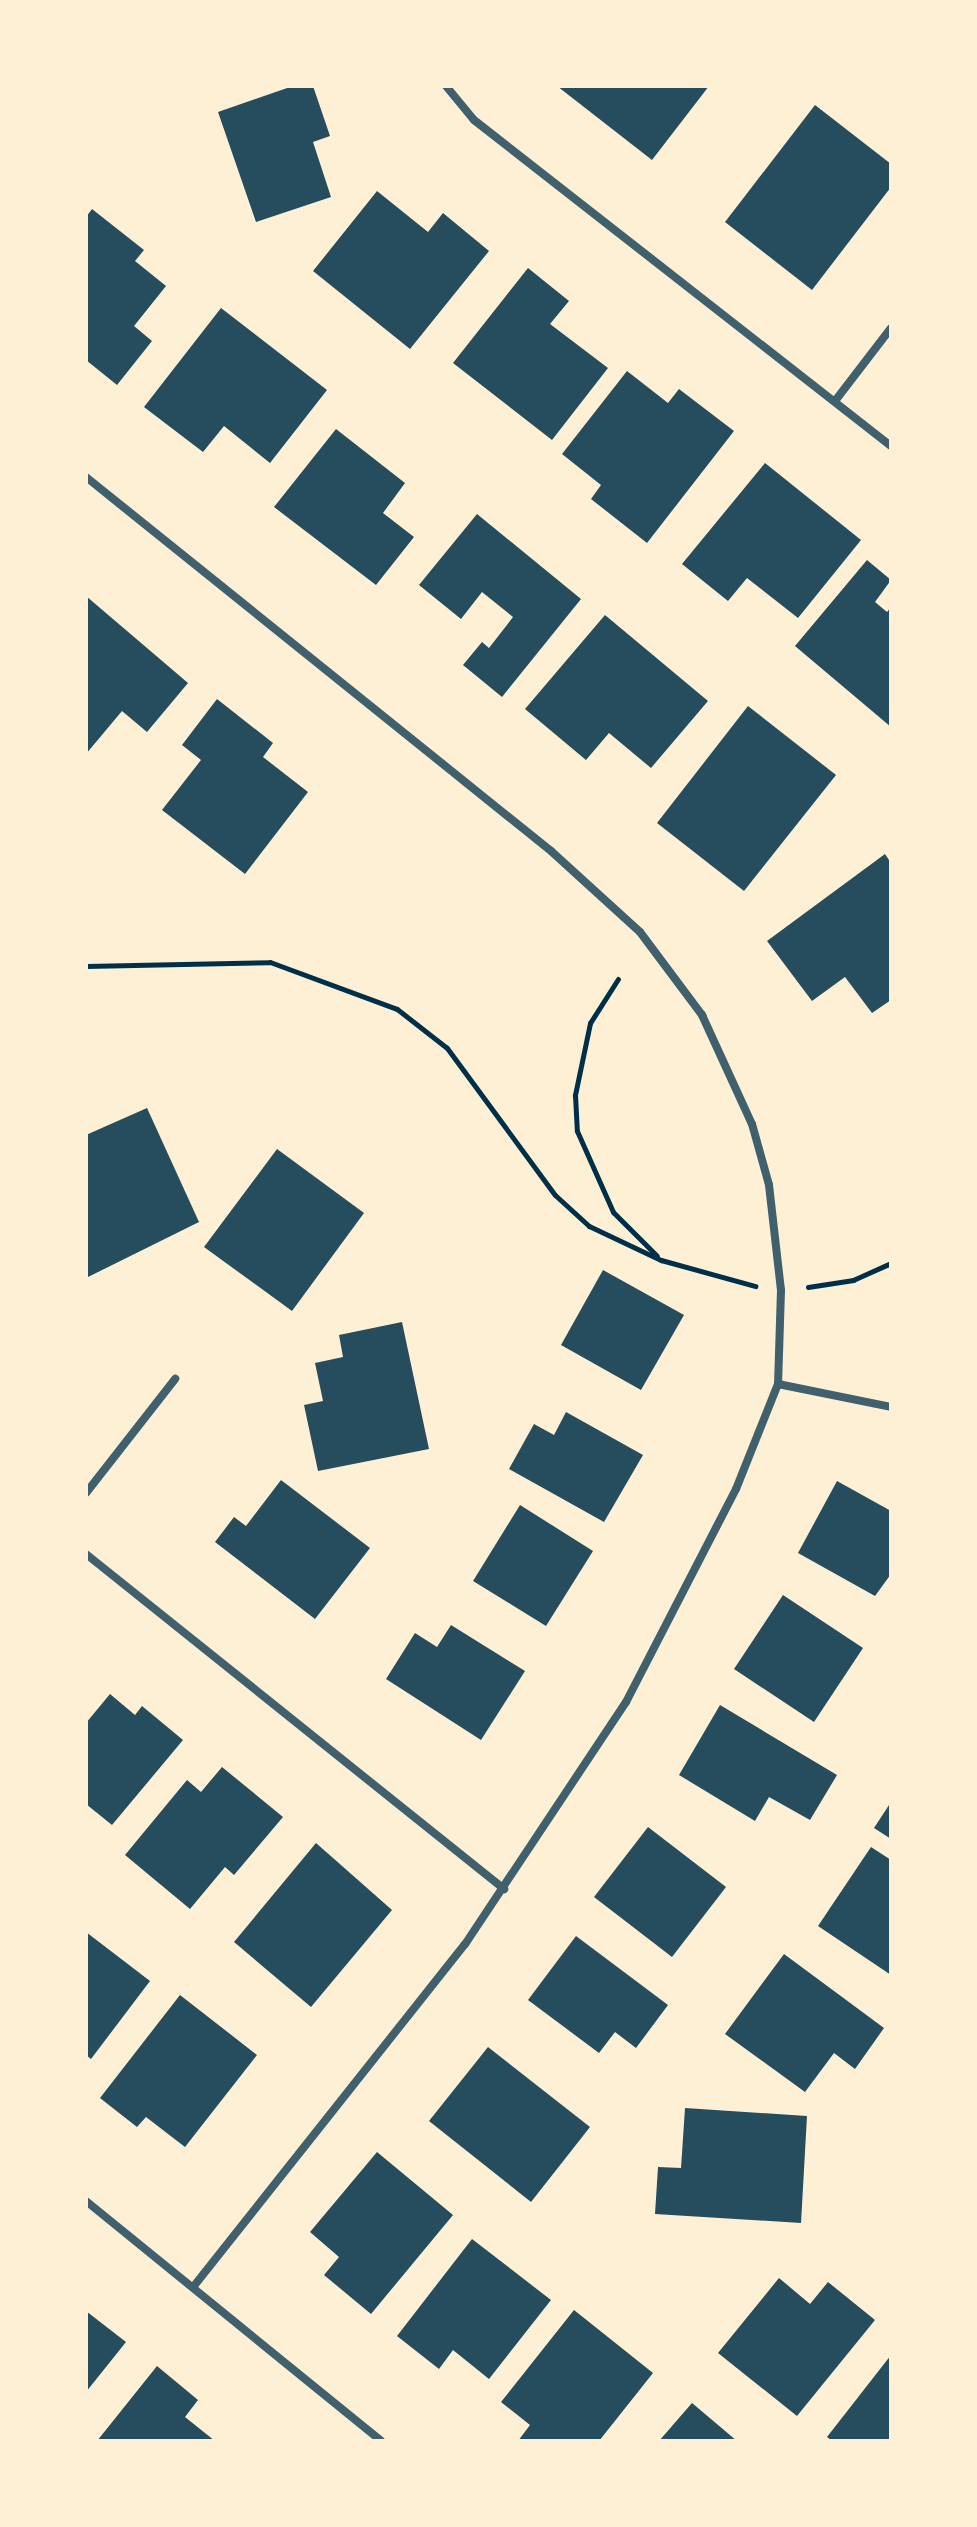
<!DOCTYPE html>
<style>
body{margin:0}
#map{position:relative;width:977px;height:2527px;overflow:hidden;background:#fdf0d5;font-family:"Roboto Condensed",sans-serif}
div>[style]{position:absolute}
.building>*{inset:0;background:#264d5e}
.path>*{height:5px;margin:-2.5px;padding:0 2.5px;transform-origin:2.5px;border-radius:2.5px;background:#003049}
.minor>*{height:8px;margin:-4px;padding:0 4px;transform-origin:4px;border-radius:4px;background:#3f606c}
span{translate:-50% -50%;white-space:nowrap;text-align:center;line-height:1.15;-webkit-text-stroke:8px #fdf0d5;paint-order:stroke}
.frame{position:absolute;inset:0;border:88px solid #fdf0d5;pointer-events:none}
</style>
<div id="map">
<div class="building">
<i style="clip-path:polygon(293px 86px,313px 86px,330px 136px,313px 142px,331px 197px,256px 222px,218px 112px)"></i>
<i style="clip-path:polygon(557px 86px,709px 86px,652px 160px)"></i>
<i style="clip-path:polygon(815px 105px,891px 164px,891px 187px,812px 290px,725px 222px)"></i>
<i style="clip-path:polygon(377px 191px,428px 232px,443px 213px,489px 251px,410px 349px,313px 271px)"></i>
<i style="clip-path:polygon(92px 209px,144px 250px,135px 261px,166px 286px,134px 326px,152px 341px,117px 385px,86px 360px,86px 217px)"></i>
<i style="clip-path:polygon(528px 268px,569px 301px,550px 324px,608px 368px,552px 440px,453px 363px)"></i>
<i style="clip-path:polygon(221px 308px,327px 390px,270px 463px,224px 426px,203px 452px,144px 407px)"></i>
<i style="clip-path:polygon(627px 371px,668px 403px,679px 389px,734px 431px,647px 543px,591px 499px,601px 485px,562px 454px)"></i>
<i style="clip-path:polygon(336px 429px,405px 483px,383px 513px,414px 537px,376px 585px,274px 507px)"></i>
<i style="clip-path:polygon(765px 463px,861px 540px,798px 618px,747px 578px,728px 601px,682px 564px)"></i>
<i style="clip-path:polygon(477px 514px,581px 599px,502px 697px,463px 665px,482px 642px,489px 648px,513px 617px,482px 592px,461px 619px,419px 585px)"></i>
<i style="clip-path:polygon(867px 560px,891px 580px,875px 602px,887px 612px,891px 607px,891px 727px,795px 646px)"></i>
<i style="clip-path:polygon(86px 596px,188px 683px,147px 732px,122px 711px,86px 754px)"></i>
<i style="clip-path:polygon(605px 615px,708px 701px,651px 768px,609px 733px,586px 760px,525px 709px)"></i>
<i style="clip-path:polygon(217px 699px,273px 743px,263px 757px,308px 792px,245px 874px,162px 810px,201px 760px,182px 745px)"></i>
<i style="clip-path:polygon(748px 706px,836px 775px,744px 891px,657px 823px)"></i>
<i style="clip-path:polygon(885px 854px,891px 863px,891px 1000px,872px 1013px,845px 977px,812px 1001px,767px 941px)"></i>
<i style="clip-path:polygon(147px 1108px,199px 1222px,86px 1278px,86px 1135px)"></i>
<i style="clip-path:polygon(277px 1149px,364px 1213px,292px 1311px,204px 1247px)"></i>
<i style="clip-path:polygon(603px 1270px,684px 1315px,641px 1390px,561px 1345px)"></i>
<i style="clip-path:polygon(402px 1322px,429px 1449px,318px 1471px,304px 1405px,323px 1401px,315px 1363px,343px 1357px,339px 1335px)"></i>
<i style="clip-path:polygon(566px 1412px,643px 1455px,604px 1522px,509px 1469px,534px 1424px,554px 1435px)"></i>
<i style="clip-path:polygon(281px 1480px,370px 1548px,315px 1619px,215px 1542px,234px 1517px,246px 1526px)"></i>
<i style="clip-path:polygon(837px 1481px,891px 1511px,891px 1574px,875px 1596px,798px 1553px)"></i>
<i style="clip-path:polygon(520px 1505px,593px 1551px,546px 1626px,473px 1581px)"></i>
<i style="clip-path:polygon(783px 1595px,863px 1648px,814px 1722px,734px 1669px)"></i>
<i style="clip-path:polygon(451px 1625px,525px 1671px,481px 1740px,386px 1679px,415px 1633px,437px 1647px)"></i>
<i style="clip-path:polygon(110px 1694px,135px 1715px,142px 1706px,183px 1740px,112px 1825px,86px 1804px,86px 1723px)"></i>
<i style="clip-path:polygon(720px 1705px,837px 1775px,810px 1820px,769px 1797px,755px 1821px,679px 1775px)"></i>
<i style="clip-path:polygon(222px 1767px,283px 1817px,234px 1875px,225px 1867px,190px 1909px,125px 1855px,187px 1780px,201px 1792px)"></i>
<i style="clip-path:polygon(891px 1802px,891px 1839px,874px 1828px)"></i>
<i style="clip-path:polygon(648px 1827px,726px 1887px,672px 1957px,594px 1897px)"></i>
<i style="clip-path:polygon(316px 1843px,392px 1910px,311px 2007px,234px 1942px)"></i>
<i style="clip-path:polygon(871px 1847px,891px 1860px,891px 1975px,818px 1926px)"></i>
<i style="clip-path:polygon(86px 1932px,150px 1981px,91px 2059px,86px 2055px)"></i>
<i style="clip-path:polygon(576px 1936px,668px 2005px,636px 2048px,615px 2032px,599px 2053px,528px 2000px)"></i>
<i style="clip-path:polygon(784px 1954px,884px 2028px,855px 2069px,834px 2053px,805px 2092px,725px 2034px)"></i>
<i style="clip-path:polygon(180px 1995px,257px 2055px,185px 2147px,146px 2117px,137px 2127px,100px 2098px)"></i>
<i style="clip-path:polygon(488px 2047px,590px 2127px,531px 2202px,429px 2121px)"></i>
<i style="clip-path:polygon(685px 2108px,807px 2116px,801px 2223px,655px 2214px,658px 2167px,681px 2168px)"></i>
<i style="clip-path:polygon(377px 2152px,453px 2215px,371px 2314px,324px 2275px,339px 2257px,310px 2232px)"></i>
<i style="clip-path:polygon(472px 2239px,551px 2300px,489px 2379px,453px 2350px,439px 2369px,397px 2336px)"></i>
<i style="clip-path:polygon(779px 2278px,810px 2304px,828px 2282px,875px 2320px,797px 2416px,718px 2353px)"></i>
<i style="clip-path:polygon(574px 2310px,653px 2373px,599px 2441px,518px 2441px,530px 2425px,501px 2402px)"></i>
<i style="clip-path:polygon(86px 2311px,126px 2342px,86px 2392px)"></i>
<i style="clip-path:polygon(891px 2355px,891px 2441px,832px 2441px,827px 2437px)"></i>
<i style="clip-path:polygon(157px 2366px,198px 2400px,185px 2417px,215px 2441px,97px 2441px)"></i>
<i style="clip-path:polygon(692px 2403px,737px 2441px,659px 2441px)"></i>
</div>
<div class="path">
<i style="left:86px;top:966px;width:184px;rotate:-1.2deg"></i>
<i style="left:270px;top:962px;width:135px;rotate:20.3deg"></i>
<i style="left:397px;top:1009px;width:63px;rotate:38deg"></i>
<i style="left:447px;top:1048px;width:182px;rotate:53.7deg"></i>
<i style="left:555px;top:1195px;width:46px;rotate:42.4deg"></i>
<i style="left:589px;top:1226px;width:80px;rotate:25.3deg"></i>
<i style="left:661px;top:1260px;width:98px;rotate:15.5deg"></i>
<i style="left:618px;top:979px;width:52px;rotate:122.5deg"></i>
<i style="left:590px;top:1023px;width:74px;rotate:101.8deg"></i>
<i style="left:575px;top:1095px;width:36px;rotate:87deg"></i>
<i style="left:577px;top:1131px;width:89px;rotate:66deg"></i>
<i style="left:613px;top:1212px;width:62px;rotate:45deg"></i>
<i style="left:808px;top:1287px;width:46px;rotate:-8.8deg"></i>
<i style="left:853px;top:1280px;width:42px;rotate:-24.1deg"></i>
</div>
<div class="minor">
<i style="left:446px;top:86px;width:44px;rotate:50.5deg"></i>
<i style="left:474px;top:120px;width:529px;rotate:38.02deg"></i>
<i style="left:835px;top:401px;width:92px;rotate:-52.5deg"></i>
<i style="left:86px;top:477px;width:597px;rotate:38.81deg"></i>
<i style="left:551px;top:851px;width:120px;rotate:42.3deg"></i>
<i style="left:640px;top:932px;width:104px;rotate:53.2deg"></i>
<i style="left:702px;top:1015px;width:120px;rotate:65.4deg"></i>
<i style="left:752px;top:1124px;width:63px;rotate:74.4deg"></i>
<i style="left:769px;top:1185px;width:106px;rotate:83.5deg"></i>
<i style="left:781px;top:1290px;width:94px;rotate:91.8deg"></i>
<i style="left:778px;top:1384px;width:113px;rotate:111.8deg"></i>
<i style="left:736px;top:1489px;width:240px;rotate:117.3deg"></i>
<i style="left:626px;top:1702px;width:291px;rotate:123.6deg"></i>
<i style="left:465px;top:1944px;width:436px;rotate:128.4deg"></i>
<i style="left:778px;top:1384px;width:115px;rotate:11.5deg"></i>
<i style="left:86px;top:1493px;width:145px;rotate:-52deg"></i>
<i style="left:86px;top:1554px;width:536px;rotate:38.71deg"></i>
<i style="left:86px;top:2201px;width:380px;rotate:39.1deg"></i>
</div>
<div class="frame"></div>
</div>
